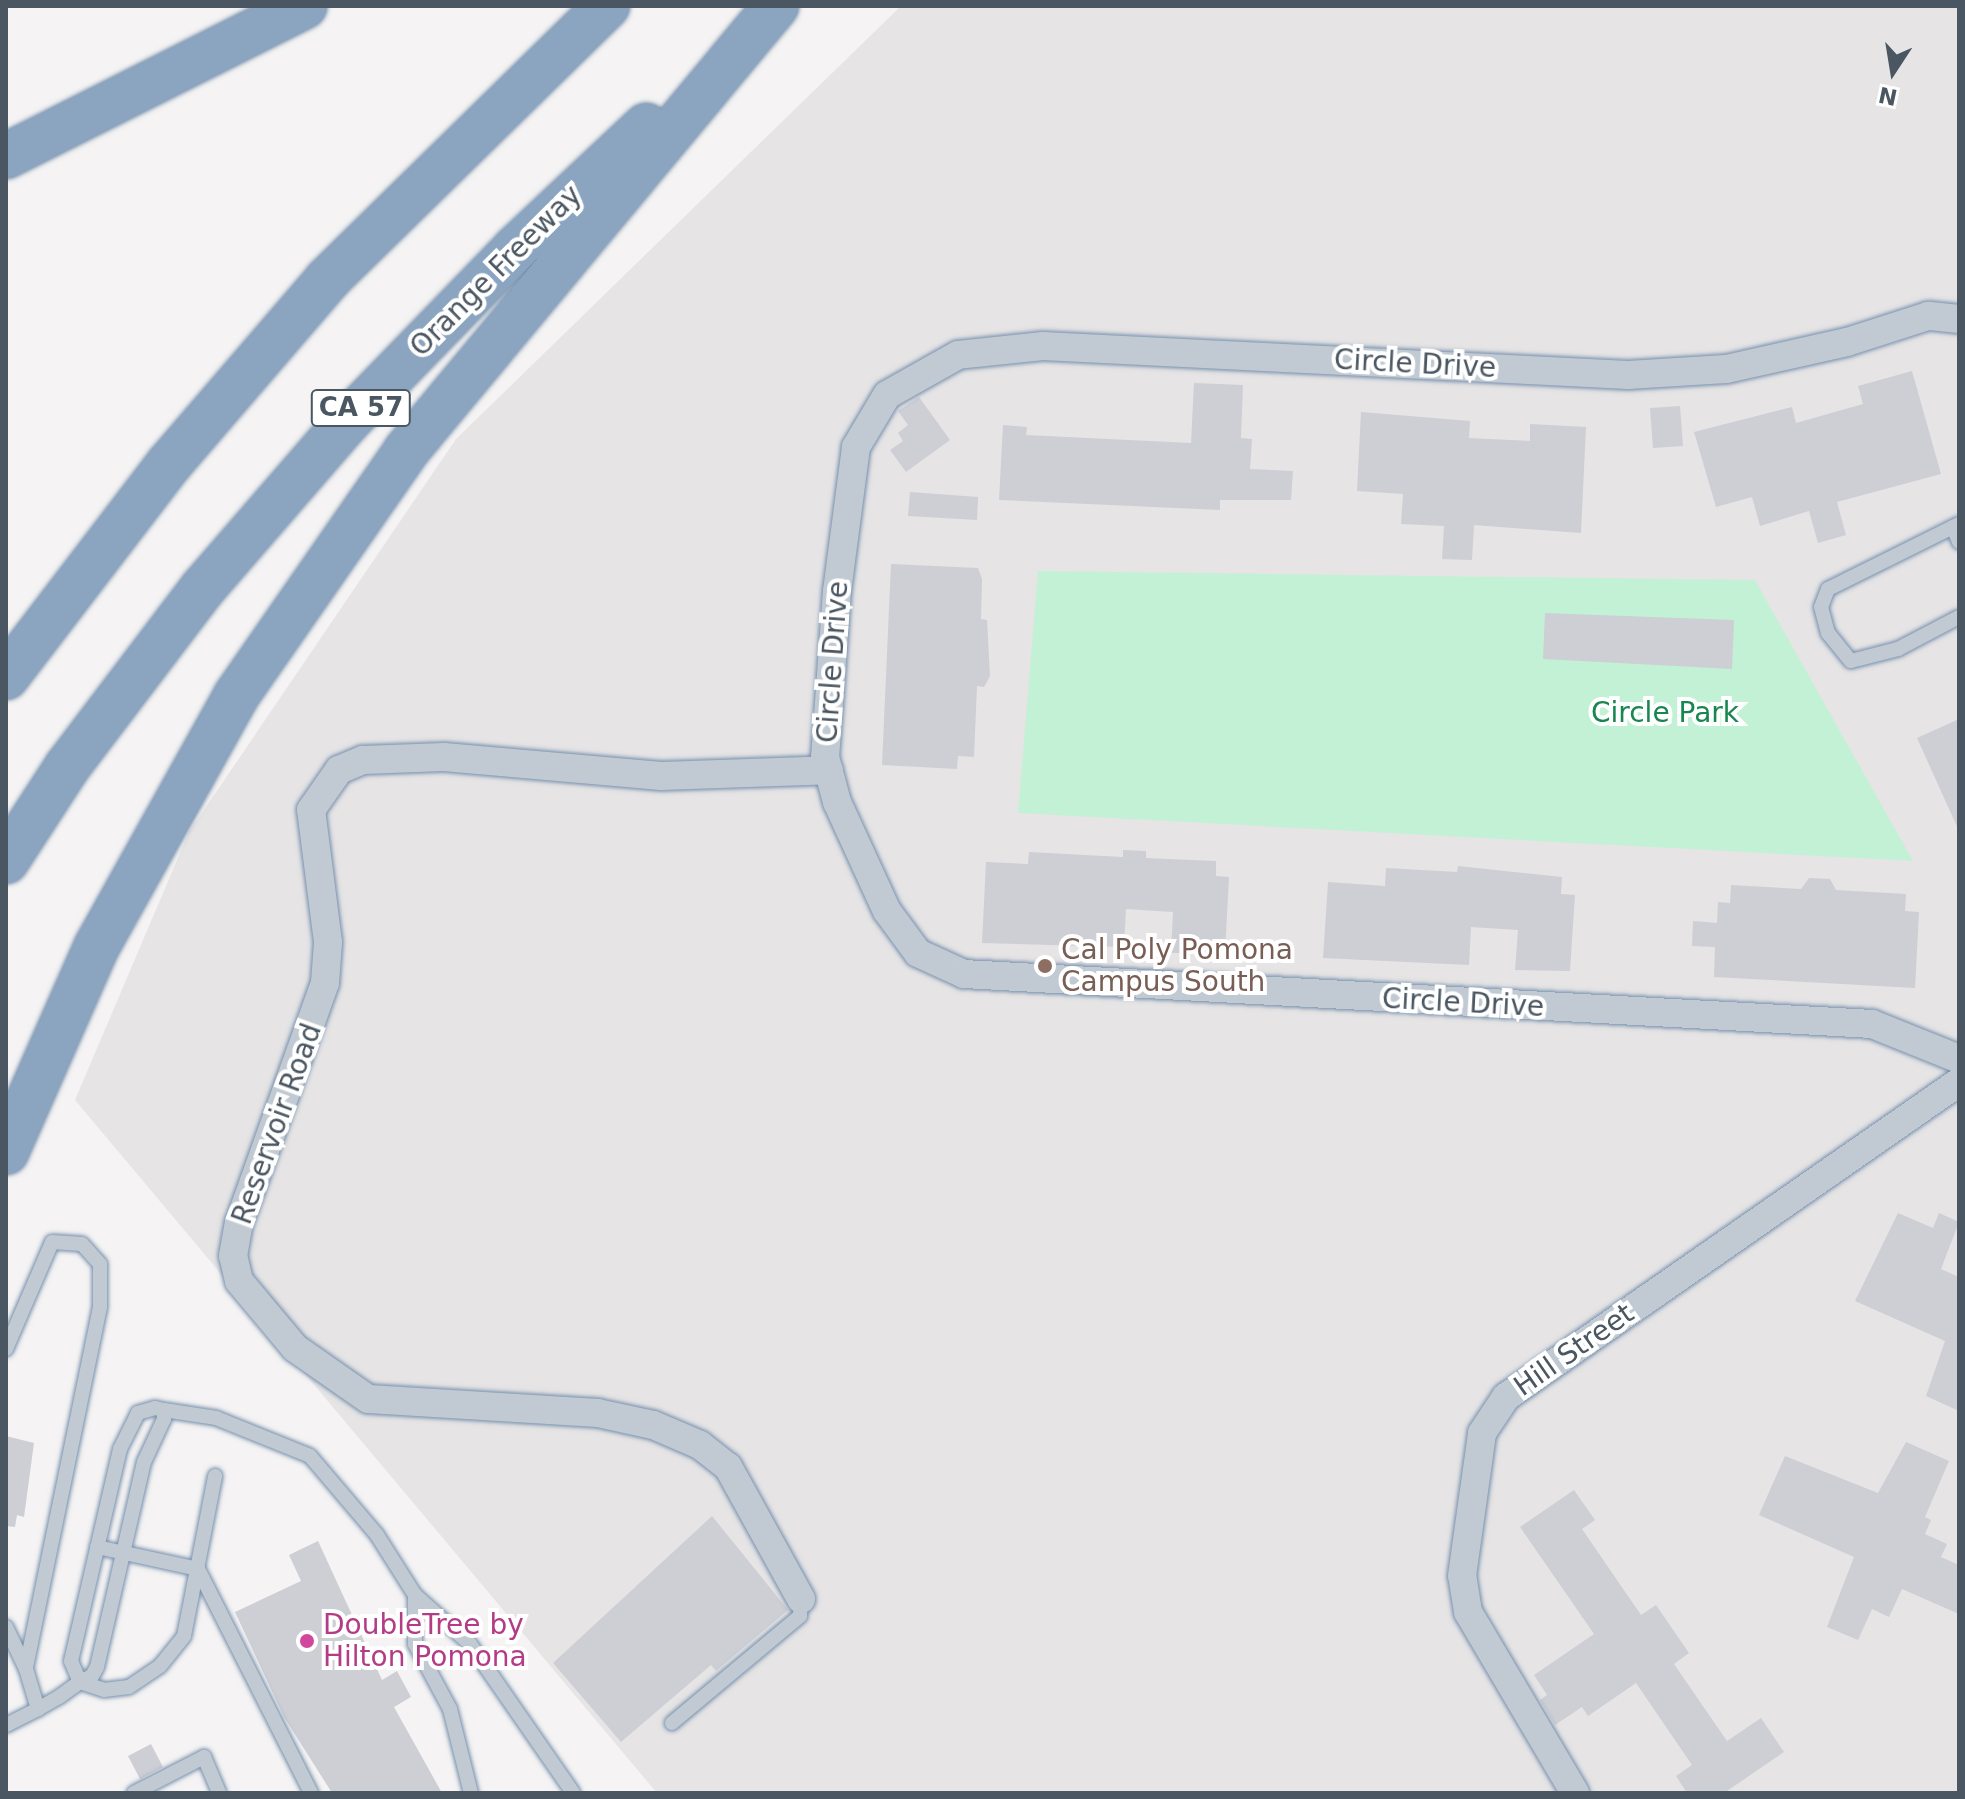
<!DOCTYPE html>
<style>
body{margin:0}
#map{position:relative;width:1965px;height:1799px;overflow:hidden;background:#f5f3f3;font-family:"DejaVu Sans",sans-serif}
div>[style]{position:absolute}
.education>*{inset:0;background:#e6e4e5}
.green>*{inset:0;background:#c3f1d5}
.building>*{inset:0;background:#cdcfd5}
.roads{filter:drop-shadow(0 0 2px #7690ad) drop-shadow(0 0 2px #7690ad)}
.lane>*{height:14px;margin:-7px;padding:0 7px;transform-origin:7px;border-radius:7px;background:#c1cad2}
.street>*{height:28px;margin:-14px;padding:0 14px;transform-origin:14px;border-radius:14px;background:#c1cad2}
.highway>*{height:44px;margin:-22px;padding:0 22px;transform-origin:22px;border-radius:22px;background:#8ba5c1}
.dots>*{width:22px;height:22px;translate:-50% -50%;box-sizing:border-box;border:4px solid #fff;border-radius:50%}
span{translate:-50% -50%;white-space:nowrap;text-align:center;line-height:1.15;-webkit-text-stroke:8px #fff;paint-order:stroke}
.shield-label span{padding:2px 6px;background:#fff;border:2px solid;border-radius:6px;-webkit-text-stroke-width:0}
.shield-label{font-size:26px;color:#4a5661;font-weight:700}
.street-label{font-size:28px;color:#4a5661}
.park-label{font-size:28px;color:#17864f}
.education-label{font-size:28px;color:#785e54}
.left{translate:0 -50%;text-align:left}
.hotel-label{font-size:28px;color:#b23c85}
.frame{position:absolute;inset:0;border:8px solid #4a5661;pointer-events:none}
.north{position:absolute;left:1853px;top:32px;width:80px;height:80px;-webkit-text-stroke:6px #fff;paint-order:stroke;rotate:192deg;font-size:22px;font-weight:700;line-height:32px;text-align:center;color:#4a5661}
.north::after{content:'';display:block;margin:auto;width:28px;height:36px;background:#4a5661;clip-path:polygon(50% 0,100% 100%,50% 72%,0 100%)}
</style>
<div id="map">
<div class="education">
<i style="clip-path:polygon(901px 6px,1959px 6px,1959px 1793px,657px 1793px,75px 1100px,189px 832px,456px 439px)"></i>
</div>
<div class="green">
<i style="clip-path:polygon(1038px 571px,1755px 580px,1913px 861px,1018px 813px)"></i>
</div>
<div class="building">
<i style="clip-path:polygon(1912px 371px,1941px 474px,1837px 502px,1846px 535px,1818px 543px,1809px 511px,1760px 526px,1752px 497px,1716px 507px,1694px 432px,1792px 407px,1796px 423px,1863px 404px,1858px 386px)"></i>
<i style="clip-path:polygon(1194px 383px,1243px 385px,1241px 438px,1252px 439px,1250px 469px,1293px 471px,1291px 500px,1220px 500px,1220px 510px,999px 500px,1003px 425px,1027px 427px,1026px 435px,1191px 443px)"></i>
<i style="clip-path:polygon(919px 397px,950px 440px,906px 472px,890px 450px,903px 441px,898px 433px,908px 425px,898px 411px)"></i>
<i style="clip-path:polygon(1680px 406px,1683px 446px,1653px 448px,1650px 408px)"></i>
<i style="clip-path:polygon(1361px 412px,1470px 421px,1469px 438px,1530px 441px,1530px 424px,1586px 427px,1581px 533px,1474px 525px,1472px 560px,1442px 559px,1444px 526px,1401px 524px,1403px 494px,1357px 491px)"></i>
<i style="clip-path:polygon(910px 492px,978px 497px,977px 520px,908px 516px)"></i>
<i style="clip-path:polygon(891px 564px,978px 568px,982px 579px,981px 619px,987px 620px,990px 676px,984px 687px,977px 686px,974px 757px,958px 756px,957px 769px,882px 765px)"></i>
<i style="clip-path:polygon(1545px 613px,1734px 620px,1732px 669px,1543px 659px)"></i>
<i style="clip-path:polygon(1959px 719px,1959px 831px,1917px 738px)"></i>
<i style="clip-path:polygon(1123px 850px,1146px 851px,1146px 858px,1216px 861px,1216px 876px,1229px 877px,1225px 953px,1171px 953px,1173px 912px,1126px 909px,1124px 947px,982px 943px,986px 862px,1028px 864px,1029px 852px,1123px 857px)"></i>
<i style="clip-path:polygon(1458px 866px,1562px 877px,1561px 894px,1575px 895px,1570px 971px,1515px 970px,1518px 930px,1471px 927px,1469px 965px,1323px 958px,1328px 882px,1385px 886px,1386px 868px,1457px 872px)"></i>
<i style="clip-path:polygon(1809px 878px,1830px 879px,1836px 890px,1906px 894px,1905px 911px,1919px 912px,1915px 988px,1714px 977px,1715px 947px,1692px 946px,1693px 921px,1717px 923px,1718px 902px,1730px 903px,1731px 885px,1801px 889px)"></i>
<i style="clip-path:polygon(1898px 1213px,1933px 1228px,1939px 1213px,1959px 1222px,1941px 1269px,1959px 1277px,1959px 1411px,1926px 1396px,1945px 1341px,1855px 1301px)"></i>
<i style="clip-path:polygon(6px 1436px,34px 1443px,24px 1517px,17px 1515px,15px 1527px,6px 1526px)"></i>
<i style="clip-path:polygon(1906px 1442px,1949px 1461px,1925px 1517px,1931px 1520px,1925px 1534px,1947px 1544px,1941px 1557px,1959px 1565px,1959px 1614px,1902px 1589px,1889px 1617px,1872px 1609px,1858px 1640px,1827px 1627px,1854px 1557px,1759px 1515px,1785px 1456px,1878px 1493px)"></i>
<i style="clip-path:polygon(1574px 1490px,1595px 1520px,1582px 1529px,1641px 1615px,1656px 1605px,1689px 1653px,1674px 1664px,1727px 1741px,1761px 1718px,1784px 1752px,1724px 1793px,1687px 1793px,1676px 1776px,1692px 1765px,1636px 1683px,1588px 1716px,1582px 1707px,1555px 1725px,1540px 1700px,1547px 1695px,1534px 1675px,1594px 1634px,1520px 1527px)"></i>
<i style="clip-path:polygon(712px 1516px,788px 1610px,716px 1671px,711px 1665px,621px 1742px,553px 1663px)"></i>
<i style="clip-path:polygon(318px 1541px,382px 1680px,397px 1671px,411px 1697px,394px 1707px,442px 1793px,332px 1793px,284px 1717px,235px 1612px,301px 1581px,289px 1555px)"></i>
<i style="clip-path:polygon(151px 1744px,163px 1767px,140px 1779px,128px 1756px)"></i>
</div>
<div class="roads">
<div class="lane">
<i style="left:1959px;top:524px;width:146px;rotate:153.6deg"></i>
<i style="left:1828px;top:589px;width:19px;rotate:111deg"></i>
<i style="left:1821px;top:607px;width:27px;rotate:75deg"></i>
<i style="left:1828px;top:633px;width:36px;rotate:51deg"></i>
<i style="left:1851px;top:661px;width:49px;rotate:-14.3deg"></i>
<i style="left:1898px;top:649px;width:69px;rotate:-27.7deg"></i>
<i style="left:1953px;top:527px;width:16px;rotate:68deg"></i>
<i style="left:6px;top:1349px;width:116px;rotate:-66.7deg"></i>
<i style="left:52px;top:1242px;width:30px;rotate:4deg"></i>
<i style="left:82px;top:1244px;width:27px;rotate:48deg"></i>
<i style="left:100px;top:1264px;width:43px;rotate:90deg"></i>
<i style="left:100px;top:1307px;width:369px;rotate:101.6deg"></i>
<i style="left:26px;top:1669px;width:42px;rotate:73.3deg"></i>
<i style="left:38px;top:1709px;width:36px;rotate:153deg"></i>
<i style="left:164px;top:1410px;width:53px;rotate:8.7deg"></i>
<i style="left:216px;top:1418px;width:101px;rotate:22deg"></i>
<i style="left:310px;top:1456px;width:104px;rotate:49.7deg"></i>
<i style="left:377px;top:1535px;width:71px;rotate:57.7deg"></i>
<i style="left:415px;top:1595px;width:74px;rotate:41.7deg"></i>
<i style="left:470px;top:1644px;width:181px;rotate:55.3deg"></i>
<i style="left:97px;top:1547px;width:103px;rotate:12.3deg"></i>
<i style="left:198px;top:1569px;width:251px;rotate:63.2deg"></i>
<i style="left:415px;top:1595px;width:49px;rotate:90deg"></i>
<i style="left:415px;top:1644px;width:74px;rotate:61.7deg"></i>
<i style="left:450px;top:1709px;width:87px;rotate:76deg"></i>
<i style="left:6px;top:1627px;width:47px;rotate:64.5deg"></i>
<i style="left:38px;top:1709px;width:24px;rotate:-30deg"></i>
<i style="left:59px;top:1697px;width:26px;rotate:-36deg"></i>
<i style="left:80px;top:1682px;width:13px;rotate:-27deg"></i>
<i style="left:92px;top:1676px;width:10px;rotate:-61deg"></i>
<i style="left:97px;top:1667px;width:210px;rotate:-77.1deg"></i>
<i style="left:144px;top:1462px;width:47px;rotate:-65.1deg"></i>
<i style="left:164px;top:1419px;width:9px;rotate:-90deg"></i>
<i style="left:164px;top:1410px;width:9px;rotate:-167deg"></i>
<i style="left:155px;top:1408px;width:18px;rotate:164deg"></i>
<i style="left:138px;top:1413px;width:40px;rotate:116.6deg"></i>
<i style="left:120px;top:1449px;width:218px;rotate:103deg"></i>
<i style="left:71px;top:1661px;width:23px;rotate:67deg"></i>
<i style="left:80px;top:1682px;width:25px;rotate:18deg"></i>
<i style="left:104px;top:1690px;width:25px;rotate:-7deg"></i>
<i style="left:129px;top:1687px;width:37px;rotate:-34deg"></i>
<i style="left:160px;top:1666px;width:38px;rotate:-51deg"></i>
<i style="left:184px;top:1636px;width:163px;rotate:-79deg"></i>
<i style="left:672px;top:1723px;width:167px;rotate:-39.9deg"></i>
<i style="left:800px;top:1616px;width:17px;rotate:-87deg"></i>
<i style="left:134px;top:1793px;width:79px;rotate:-27.2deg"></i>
<i style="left:204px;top:1757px;width:39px;rotate:67deg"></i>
</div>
<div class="street">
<i style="left:1959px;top:319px;width:31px;rotate:-174deg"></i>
<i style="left:1928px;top:316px;width:85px;rotate:162.2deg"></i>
<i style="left:1847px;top:342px;width:124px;rotate:167.4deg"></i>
<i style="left:1726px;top:369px;width:98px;rotate:176.5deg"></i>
<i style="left:1628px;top:375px;width:586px;rotate:-177.16deg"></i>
<i style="left:1043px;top:346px;width:85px;rotate:174deg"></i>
<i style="left:958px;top:355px;width:81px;rotate:150.6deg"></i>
<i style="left:887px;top:395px;width:61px;rotate:120.8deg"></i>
<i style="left:856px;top:447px;width:145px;rotate:97.5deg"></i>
<i style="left:837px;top:591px;width:166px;rotate:94.1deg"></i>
<i style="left:825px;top:757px;width:47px;rotate:75.1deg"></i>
<i style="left:837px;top:802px;width:120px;rotate:65.4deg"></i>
<i style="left:887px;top:911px;width:52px;rotate:53.6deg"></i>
<i style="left:918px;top:953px;width:51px;rotate:24.5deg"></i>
<i style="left:964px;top:974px;width:909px;rotate:3.15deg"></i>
<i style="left:1872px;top:1024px;width:94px;rotate:21.9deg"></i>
<i style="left:801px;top:1599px;width:151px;rotate:-118.9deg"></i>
<i style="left:728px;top:1467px;width:36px;rotate:-142deg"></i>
<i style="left:700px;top:1445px;width:51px;rotate:-156.9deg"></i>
<i style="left:653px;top:1425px;width:56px;rotate:-167.7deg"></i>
<i style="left:598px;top:1413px;width:230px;rotate:-176.5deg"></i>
<i style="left:368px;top:1399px;width:89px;rotate:-145.1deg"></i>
<i style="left:295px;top:1348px;width:87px;rotate:-129.9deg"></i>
<i style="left:239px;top:1281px;width:26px;rotate:-103deg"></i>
<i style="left:233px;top:1256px;width:34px;rotate:-80deg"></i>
<i style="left:239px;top:1223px;width:255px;rotate:-70.3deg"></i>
<i style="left:325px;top:983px;width:41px;rotate:-85.8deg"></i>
<i style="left:328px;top:942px;width:133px;rotate:-97.3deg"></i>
<i style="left:311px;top:810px;width:49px;rotate:-55deg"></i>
<i style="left:339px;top:770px;width:26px;rotate:-23deg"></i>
<i style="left:363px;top:760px;width:81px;rotate:-2.1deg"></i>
<i style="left:444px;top:757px;width:218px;rotate:5deg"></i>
<i style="left:661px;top:776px;width:168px;rotate:-2deg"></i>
<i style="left:1575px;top:1793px;width:210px;rotate:-120.6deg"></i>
<i style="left:1468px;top:1612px;width:36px;rotate:-99deg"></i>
<i style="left:1462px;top:1576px;width:144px;rotate:-82deg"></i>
<i style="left:1482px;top:1433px;width:43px;rotate:-56.3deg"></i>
<i style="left:1506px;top:1397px;width:552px;rotate:-34.81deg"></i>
</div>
<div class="highway">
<i style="left:6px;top:156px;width:334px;rotate:-26.7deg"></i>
<i style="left:6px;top:677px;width:268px;rotate:-52.6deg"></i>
<i style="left:169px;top:464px;width:243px;rotate:-49.3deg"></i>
<i style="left:327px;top:280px;width:392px;rotate:-44.4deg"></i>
<i style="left:6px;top:861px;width:112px;rotate:-57deg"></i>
<i style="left:67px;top:767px;width:225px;rotate:-52.8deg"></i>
<i style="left:203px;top:588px;width:217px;rotate:-49.1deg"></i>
<i style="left:345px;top:424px;width:244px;rotate:-45.8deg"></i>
<i style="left:515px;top:249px;width:180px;rotate:-43.2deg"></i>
<i style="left:6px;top:1152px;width:225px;rotate:-66.2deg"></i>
<i style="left:97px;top:946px;width:286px;rotate:-60.9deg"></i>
<i style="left:236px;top:696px;width:298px;rotate:-55.2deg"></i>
<i style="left:406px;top:451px;width:579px;rotate:-50.26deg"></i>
</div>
</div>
<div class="dots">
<i style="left:1045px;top:966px;background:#8d6e63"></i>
<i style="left:307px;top:1641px;background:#d1479c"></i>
</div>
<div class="shield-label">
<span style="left:361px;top:408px">CA 57</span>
</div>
<div class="street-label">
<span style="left:496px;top:271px;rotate:-45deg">Orange Freeway</span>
<span style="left:1415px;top:364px;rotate:3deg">Circle Drive</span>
<span style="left:833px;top:662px;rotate:-86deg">Circle Drive</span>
<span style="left:1463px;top:1003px;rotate:3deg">Circle Drive</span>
<span style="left:277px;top:1124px;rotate:-70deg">Reservoir Road</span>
<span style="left:1574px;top:1350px;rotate:-35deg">Hill Street</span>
</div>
<div class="park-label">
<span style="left:1665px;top:713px">Circle Park</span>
</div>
<div class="education-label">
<span class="left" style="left:1061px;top:966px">Cal Poly Pomona<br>Campus South</span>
</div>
<div class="hotel-label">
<span class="left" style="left:323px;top:1641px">DoubleTree by<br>Hilton Pomona</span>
</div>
<div class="frame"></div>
<div class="north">N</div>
</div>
